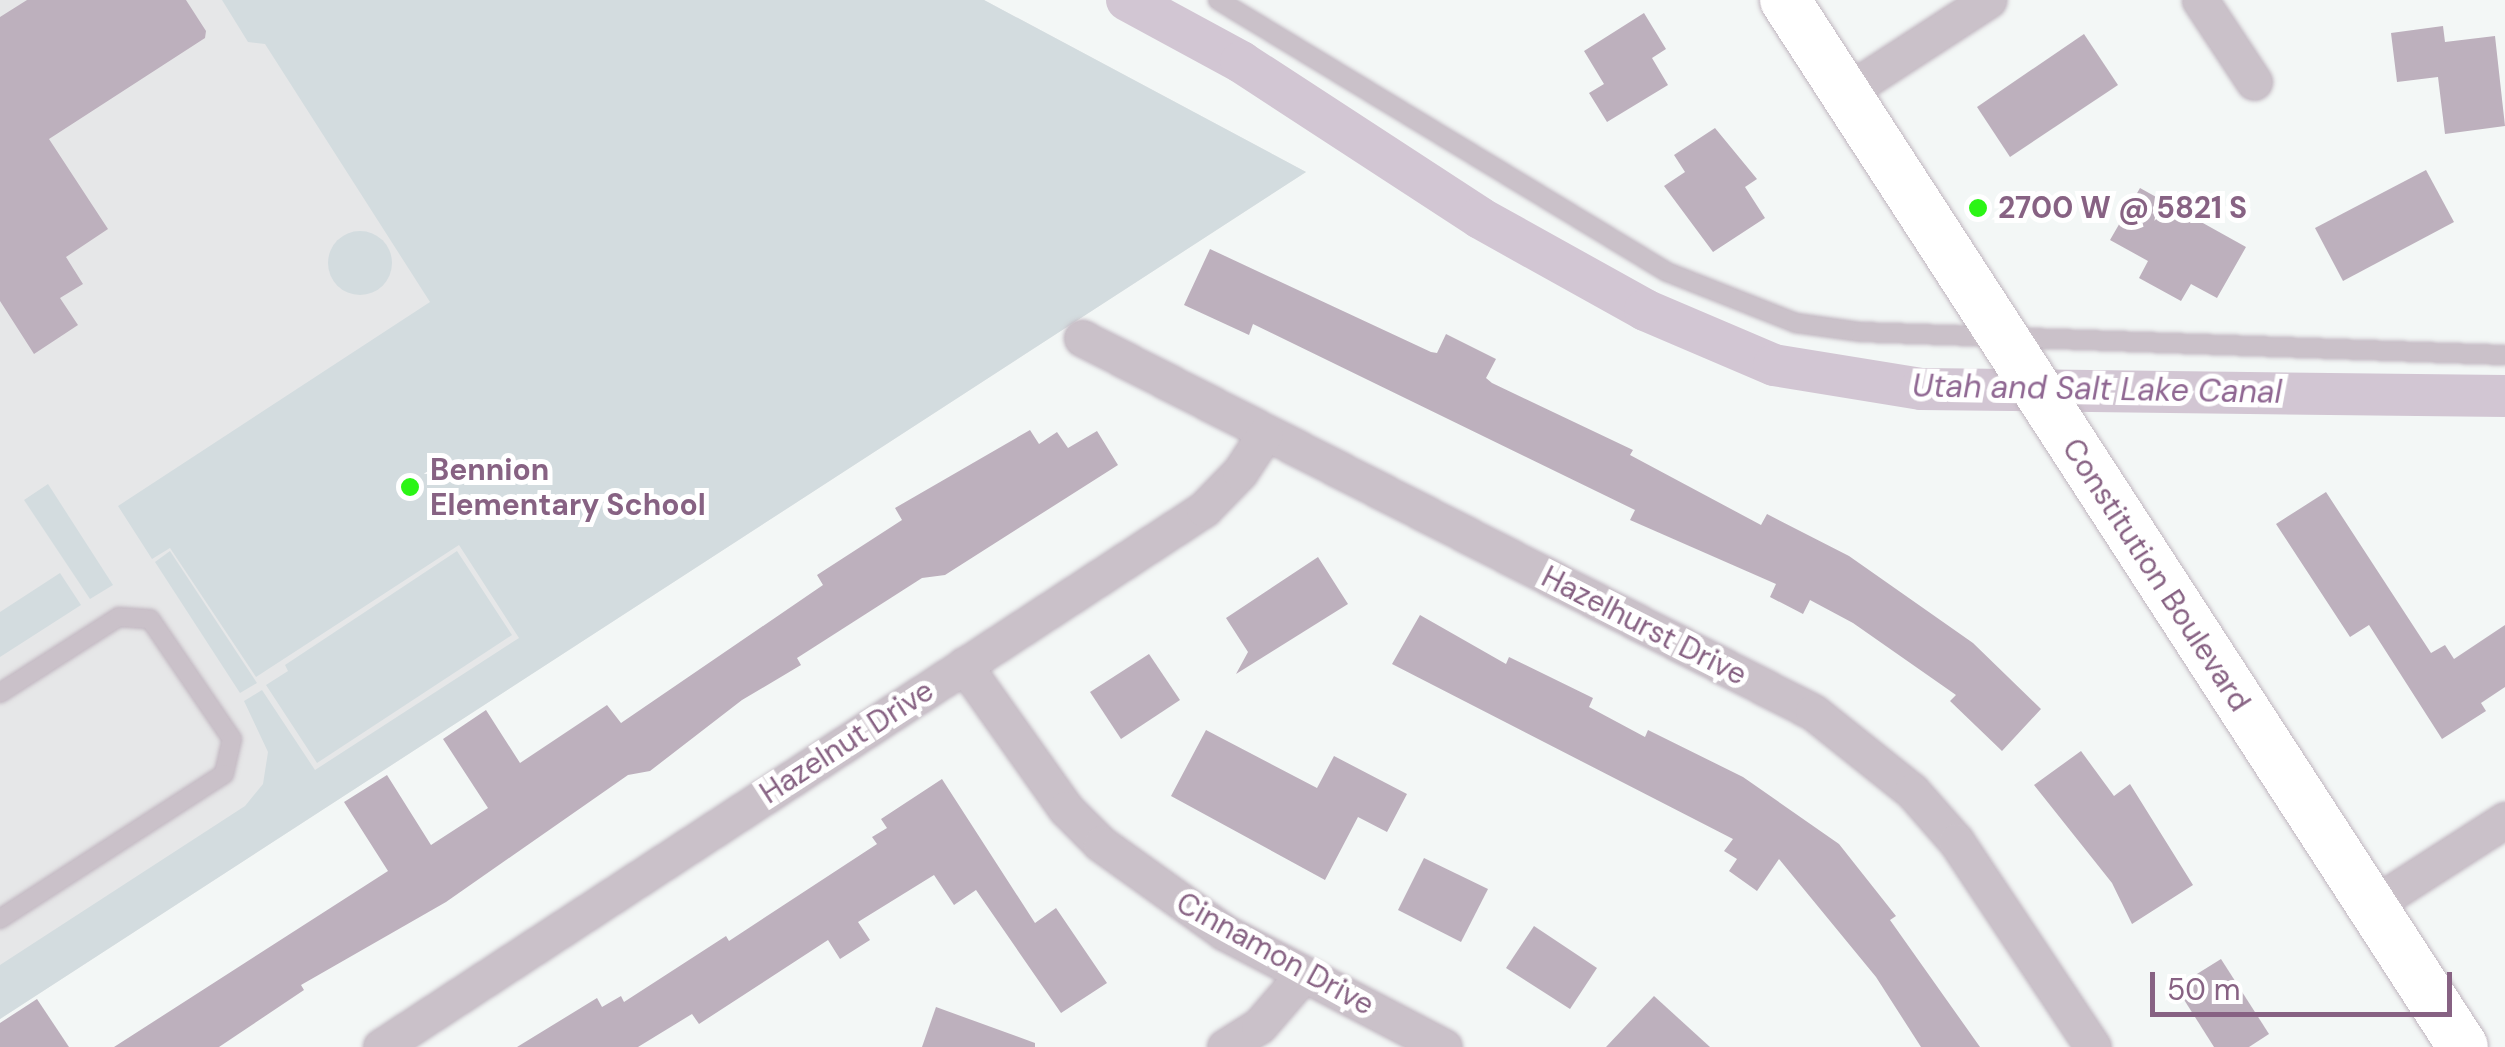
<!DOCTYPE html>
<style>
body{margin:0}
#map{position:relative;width:2505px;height:1047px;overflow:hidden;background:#f3f7f6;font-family:"DM Sans",sans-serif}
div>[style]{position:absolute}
.built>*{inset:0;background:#e6e7e8}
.green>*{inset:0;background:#d3dcdf}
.round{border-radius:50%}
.canal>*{height:42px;margin:-21px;padding:0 21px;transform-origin:21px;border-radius:21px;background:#d2c6d3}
.building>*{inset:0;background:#bdb0bd}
.roads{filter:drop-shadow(0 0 2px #c0b5bf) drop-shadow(0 0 2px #c0b5bf)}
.service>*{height:18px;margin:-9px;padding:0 9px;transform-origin:9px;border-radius:9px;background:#cac1c9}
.minor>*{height:35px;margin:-17.5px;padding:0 17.5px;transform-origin:17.5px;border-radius:17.5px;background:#cac1c9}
.secondary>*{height:50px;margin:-25px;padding:0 25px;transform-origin:25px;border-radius:25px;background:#fff}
.dots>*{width:28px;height:28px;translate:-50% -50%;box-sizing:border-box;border:5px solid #fff;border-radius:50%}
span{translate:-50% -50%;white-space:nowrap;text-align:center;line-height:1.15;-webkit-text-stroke:10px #fff;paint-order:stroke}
.poi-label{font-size:30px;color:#876283;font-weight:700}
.left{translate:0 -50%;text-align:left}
.street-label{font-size:30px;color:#876283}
.water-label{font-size:32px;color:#8f6792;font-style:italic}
.scale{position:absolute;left:2150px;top:972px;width:302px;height:45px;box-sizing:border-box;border:5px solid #876283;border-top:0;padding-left:12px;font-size:30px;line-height:35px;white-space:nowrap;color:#876283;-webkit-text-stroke:8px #fff;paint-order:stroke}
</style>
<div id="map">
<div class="built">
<i style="clip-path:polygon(0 0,984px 0,1306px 172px,0 1019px)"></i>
</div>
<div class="green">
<i style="clip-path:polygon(222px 0,984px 0,1306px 172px,0 1019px,0 965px,245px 806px,263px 784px,268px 752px,244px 701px,262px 690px,315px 770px,519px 638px,459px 545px,256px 677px,170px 548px,152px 559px,118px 506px,430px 302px,265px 44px,248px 42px)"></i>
<i class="round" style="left:328px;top:231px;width:64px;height:64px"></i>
<i style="clip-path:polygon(48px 484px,113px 585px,90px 599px,24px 500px)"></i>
<i style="clip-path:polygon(170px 551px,257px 683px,240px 693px,155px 562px)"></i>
<i style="clip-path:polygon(457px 551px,512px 635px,317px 763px,266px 685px,288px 671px,285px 665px)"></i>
<i style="clip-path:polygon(60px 573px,81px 605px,0 657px,0 612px)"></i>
</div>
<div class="canal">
<i style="left:1127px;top:0;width:130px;rotate:28.5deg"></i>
<i style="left:1241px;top:62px;width:285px;rotate:33.1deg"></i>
<i style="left:1480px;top:218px;width:189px;rotate:29.1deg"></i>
<i style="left:1645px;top:310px;width:140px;rotate:23.1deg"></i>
<i style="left:1774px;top:365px;width:149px;rotate:9.3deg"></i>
<i style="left:1921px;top:389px;width:584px;rotate:0.69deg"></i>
</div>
<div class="building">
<i style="clip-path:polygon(27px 0,186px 0,206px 31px,205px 38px,49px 139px,108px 229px,66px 257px,83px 284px,60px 298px,78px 325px,34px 354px,0 301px,0 17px)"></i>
<i style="clip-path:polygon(1644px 13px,1666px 49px,1652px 58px,1668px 85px,1607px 122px,1589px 93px,1604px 84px,1584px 51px)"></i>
<i style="clip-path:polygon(2443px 26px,2445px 42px,2495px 36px,2505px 126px,2445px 134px,2438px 77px,2397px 82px,2391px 33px)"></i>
<i style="clip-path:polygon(2084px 34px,2118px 85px,2010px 157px,1977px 107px)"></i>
<i style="clip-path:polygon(1715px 128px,1757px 179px,1745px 187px,1765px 218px,1713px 252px,1664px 186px,1685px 172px,1674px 155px)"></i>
<i style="clip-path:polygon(2426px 170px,2454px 222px,2343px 281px,2315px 228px)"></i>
<i style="clip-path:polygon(2140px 188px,2246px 247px,2217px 298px,2191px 284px,2181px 301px,2139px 278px,2148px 261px,2110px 240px)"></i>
<i style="clip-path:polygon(1210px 249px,1431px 352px,1437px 353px,1446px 334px,1496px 359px,1486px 378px,1492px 383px,1633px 450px,1630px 455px,1761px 525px,1767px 514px,1849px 556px,1973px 643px,2041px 709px,2002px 751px,1950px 701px,1956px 695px,1853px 623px,1810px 600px,1803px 614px,1770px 597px,1776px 584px,1630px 520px,1635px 510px,1253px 324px,1249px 335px,1184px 305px)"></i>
<i style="clip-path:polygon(1030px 430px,1039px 444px,1057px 432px,1068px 448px,1097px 431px,1118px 465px,945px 575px,922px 578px,797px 658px,801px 665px,742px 700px,650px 771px,628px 775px,446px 902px,301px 985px,304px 990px,219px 1047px,114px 1047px,388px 871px,344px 802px,387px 775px,431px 845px,488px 808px,443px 739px,486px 710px,520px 763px,607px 705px,621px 723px,823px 585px,817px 575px,902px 520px,895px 508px)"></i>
<i style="clip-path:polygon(2326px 492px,2431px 653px,2445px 645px,2454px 659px,2505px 625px,2505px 687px,2481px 703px,2486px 711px,2442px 739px,2369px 625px,2350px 637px,2276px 524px)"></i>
<i style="clip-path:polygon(1318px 557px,1348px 604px,1236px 674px,1248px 652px,1226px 618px)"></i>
<i style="clip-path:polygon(1420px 615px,1506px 664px,1509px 657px,1593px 698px,1589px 707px,1645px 737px,1648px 730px,1743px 777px,1839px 844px,1896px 916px,1890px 920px,1980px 1047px,1921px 1047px,1876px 977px,1779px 859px,1757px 891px,1729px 871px,1737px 859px,1724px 851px,1733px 839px,1392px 664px)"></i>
<i style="clip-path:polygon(1149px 654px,1180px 700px,1121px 739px,1090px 692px)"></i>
<i style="clip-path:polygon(1206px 730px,1317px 788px,1334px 756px,1407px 794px,1387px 832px,1358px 817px,1325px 880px,1171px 796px)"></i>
<i style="clip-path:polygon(2081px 751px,2114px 796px,2130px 784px,2193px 885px,2132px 924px,2112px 883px,2034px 785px)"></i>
<i style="clip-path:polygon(942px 779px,1035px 923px,1056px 908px,1107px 983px,1061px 1013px,976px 890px,954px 905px,934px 875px,858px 922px,870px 940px,840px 959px,828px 940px,699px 1024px,692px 1014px,638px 1047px,517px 1047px,597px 998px,602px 1007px,621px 996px,624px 1002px,726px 936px,729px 941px,877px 844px,872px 837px,887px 828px,881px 819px)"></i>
<i style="clip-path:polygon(1424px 858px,1488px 889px,1461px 942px,1398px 910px)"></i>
<i style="clip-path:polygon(1534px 926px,1597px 968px,1570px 1009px,1506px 968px)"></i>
<i style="clip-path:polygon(2221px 959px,2269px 1034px,2249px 1047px,2214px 1047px,2176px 987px)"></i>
<i style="clip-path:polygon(1654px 996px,1710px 1047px,1606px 1047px)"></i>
<i style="clip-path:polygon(37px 999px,69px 1047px,0 1047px,0 1023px)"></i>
<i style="clip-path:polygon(936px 1007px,1035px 1043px,1035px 1047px,922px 1047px)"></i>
</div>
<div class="roads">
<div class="service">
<i style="left:1218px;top:0;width:525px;rotate:31.21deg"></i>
<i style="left:1667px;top:272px;width:139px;rotate:21.6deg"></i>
<i style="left:1796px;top:323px;width:66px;rotate:7.9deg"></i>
<i style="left:1861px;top:332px;width:644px;rotate:2.05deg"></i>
<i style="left:0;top:693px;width:141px;rotate:-32.6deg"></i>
<i style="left:119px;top:617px;width:31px;rotate:4deg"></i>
<i style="left:150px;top:619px;width:145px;rotate:55.7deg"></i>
<i style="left:232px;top:739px;width:36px;rotate:103deg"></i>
<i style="left:224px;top:774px;width:267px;rotate:147.1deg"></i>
</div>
<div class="minor">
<i style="left:2200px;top:0;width:98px;rotate:56.6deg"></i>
<i style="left:1845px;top:93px;width:171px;rotate:-33deg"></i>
<i style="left:1082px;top:338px;width:821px;rotate:27.1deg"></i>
<i style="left:1813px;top:712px;width:127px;rotate:38.6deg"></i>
<i style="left:1912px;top:791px;width:67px;rotate:48.7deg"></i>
<i style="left:1956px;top:841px;width:247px;rotate:56.4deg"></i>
<i style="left:964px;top:665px;width:176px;rotate:54.7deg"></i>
<i style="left:1066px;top:809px;width:49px;rotate:45deg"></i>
<i style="left:1101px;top:844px;width:151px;rotate:35.6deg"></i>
<i style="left:1224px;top:932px;width:248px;rotate:27.6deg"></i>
<i style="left:2371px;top:906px;width:159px;rotate:-32.7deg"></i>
<i style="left:381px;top:1047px;width:983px;rotate:-33.17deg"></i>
<i style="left:1204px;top:509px;width:52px;rotate:-45.8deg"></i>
<i style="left:1240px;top:472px;width:45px;rotate:-56.7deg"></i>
<i style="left:1225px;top:1047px;width:40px;rotate:-32deg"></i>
<i style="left:1259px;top:1026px;width:67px;rotate:-49.2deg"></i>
</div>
<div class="secondary">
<i style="left:1785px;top:0;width:1247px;rotate:57.07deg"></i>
</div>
</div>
<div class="dots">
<i style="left:1978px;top:208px;background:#2bf515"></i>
<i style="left:410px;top:487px;background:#2bf515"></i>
</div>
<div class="poi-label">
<span class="left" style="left:1998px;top:208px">2700 W @ 5821 S</span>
<span class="left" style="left:430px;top:487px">Bennion<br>Elementary School</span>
</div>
<div class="street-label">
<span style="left:2156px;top:575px;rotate:57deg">Constitution Boulevard</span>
<span style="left:1644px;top:626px;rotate:27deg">Hazelhurst Drive</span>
<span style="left:847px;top:742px;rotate:-33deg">Hazelnut Drive</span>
<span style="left:1275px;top:954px;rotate:29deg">Cinnamon Drive</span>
</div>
<div class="water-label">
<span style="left:2097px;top:389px;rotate:1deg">Utah and Salt Lake Canal</span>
</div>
<div class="scale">50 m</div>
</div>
